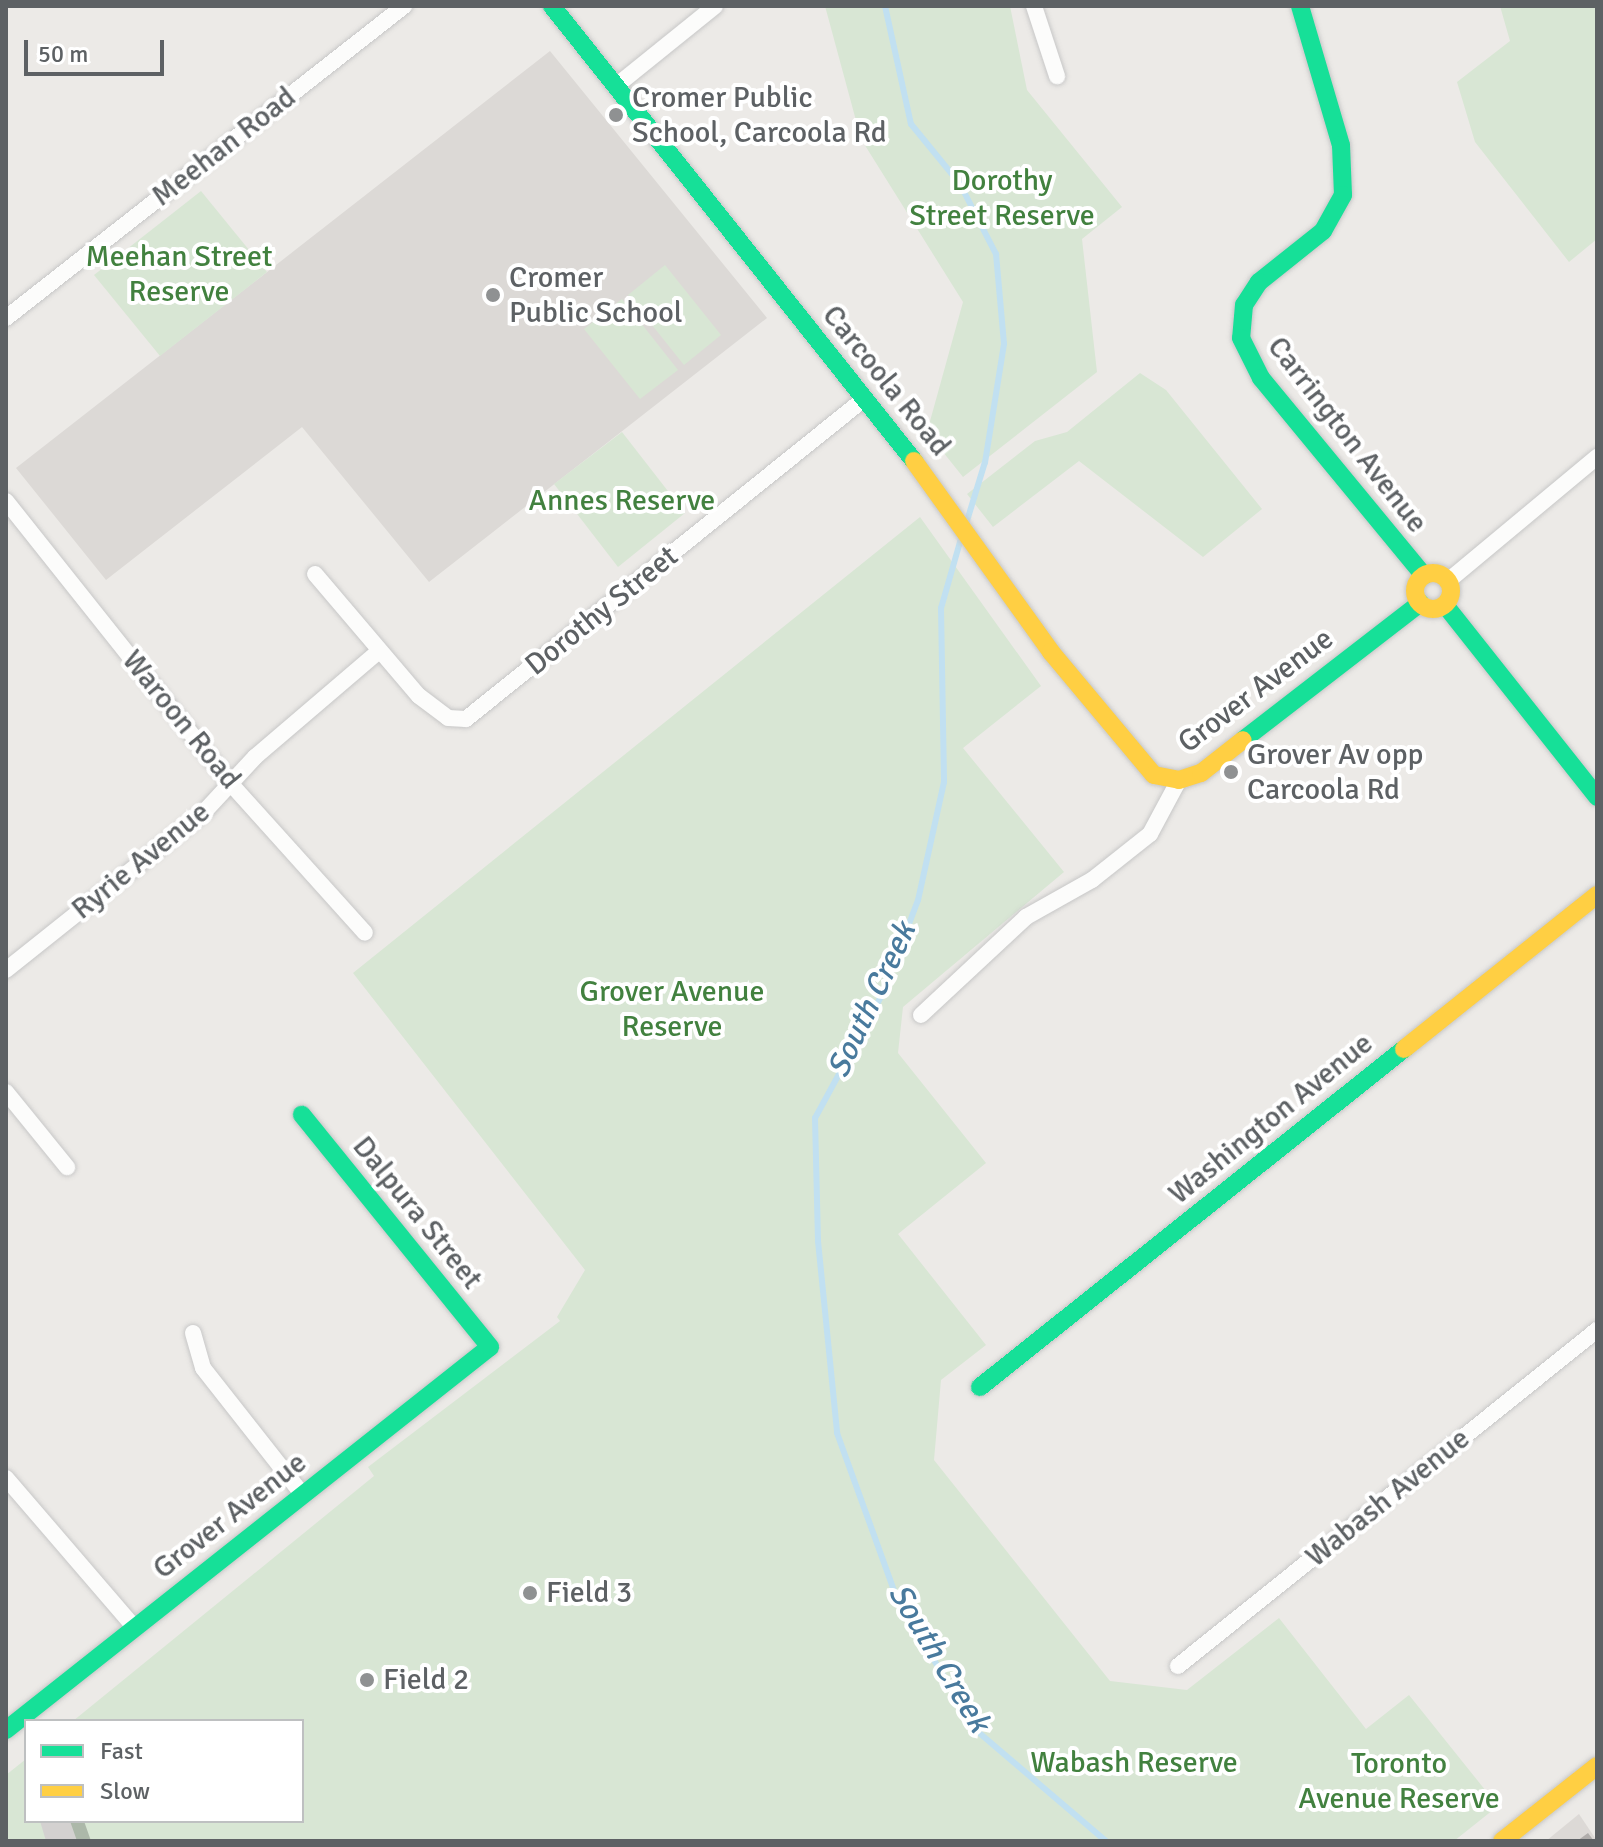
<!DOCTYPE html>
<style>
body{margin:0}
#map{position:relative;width:1603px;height:1847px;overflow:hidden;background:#eceae7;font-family:Signika,sans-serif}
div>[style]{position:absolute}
.education>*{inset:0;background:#dcd9d6}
.green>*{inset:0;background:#d8e6d4}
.shadow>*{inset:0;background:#0003}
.stream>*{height:6px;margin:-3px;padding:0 3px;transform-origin:3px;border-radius:3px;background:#c1e0f1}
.building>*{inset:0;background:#d3d1d0}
.roads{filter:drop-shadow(0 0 2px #c7c7c7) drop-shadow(0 0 2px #c7c7c7)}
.street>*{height:16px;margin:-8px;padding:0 8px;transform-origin:8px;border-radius:8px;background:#fcfcfb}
.fast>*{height:18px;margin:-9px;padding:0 9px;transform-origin:9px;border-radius:9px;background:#16e098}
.slow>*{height:18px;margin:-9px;padding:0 9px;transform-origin:9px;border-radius:9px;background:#ffcf43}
.slow>.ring{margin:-9px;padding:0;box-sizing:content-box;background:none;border:18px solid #ffcf43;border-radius:50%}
.dots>*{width:22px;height:22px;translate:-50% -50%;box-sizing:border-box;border:4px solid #fff;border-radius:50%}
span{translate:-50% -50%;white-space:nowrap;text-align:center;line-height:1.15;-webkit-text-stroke:8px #fff;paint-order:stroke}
.poi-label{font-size:30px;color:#5d6164}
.left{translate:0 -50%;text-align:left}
.street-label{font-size:30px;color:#5d6164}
.park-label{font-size:30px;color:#42813f}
.water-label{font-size:32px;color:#497a9d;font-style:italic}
.frame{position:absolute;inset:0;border:8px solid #5d6164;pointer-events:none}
.legend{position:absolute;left:24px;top:1719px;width:280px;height:104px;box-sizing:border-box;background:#fff;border:2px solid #bec0c1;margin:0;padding:10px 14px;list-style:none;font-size:24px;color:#5d6164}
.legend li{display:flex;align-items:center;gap:16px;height:40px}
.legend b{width:40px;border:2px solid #bec0c1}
.scale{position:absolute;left:24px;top:40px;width:140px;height:36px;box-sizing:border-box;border:4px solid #5d6164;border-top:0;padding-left:10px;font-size:24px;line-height:28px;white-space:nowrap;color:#5d6164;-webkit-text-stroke:6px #fff;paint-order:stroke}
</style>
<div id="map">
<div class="education">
<i style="clip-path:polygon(550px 51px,767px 318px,429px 582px,302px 427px,106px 580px,16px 468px)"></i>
<i style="clip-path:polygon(1579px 1814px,1597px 1841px,1546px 1841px)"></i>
</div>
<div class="green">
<i style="clip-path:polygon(825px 6px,1010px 6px,1027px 90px,1122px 207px,1082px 239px,1097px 372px,963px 477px,927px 432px,963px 302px,861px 139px)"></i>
<i style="clip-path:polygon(1500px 6px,1597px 6px,1597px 239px,1569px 262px,1475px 142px,1457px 82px,1510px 41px)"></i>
<i style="clip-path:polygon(201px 191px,267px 272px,160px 356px,94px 275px)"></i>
<i style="clip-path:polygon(665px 265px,721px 335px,684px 365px,628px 295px)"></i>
<i style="clip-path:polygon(622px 299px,678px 370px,640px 399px,584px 329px)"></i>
<i style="clip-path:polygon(1140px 373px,1166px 390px,1262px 509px,1203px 557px,1079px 461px,993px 527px,967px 494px,1035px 441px,1067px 432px)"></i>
<i style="clip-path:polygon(622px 432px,685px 513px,618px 567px,554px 484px)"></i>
<i style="clip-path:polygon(920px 517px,1041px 686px,963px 748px,1064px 872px,903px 1007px,898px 1053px,986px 1163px,898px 1234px,986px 1345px,941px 1380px,934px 1460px,1110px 1681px,1187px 1690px,1279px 1618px,1366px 1729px,1409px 1695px,1498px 1806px,1454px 1841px,6px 1841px,6px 1775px,26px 1759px,26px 1821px,302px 1821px,302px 1721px,73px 1721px,374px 1476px,368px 1467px,560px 1321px,557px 1317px,585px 1270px,353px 973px)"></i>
</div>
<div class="shadow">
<i style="clip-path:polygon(42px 1821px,84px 1821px,91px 1841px,48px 1841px)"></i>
<i style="clip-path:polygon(1588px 1833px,1594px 1841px,1577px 1841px)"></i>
</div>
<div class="stream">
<i style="left:885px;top:6px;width:121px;rotate:77.6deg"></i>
<i style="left:911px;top:124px;width:77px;rotate:50.8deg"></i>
<i style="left:960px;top:184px;width:79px;rotate:62.8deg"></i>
<i style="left:996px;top:254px;width:90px;rotate:84.9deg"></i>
<i style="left:1004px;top:344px;width:120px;rotate:99.1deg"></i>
<i style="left:985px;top:462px;width:62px;rotate:107deg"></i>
<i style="left:962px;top:535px;width:76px;rotate:106deg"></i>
<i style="left:941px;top:608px;width:174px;rotate:89deg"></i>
<i style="left:944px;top:782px;width:121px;rotate:102.4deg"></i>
<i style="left:918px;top:900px;width:99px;rotate:110.6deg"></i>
<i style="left:883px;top:993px;width:142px;rotate:118.5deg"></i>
<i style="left:815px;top:1118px;width:123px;rotate:88.6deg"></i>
<i style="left:818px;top:1241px;width:193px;rotate:84.3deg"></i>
<i style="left:837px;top:1433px;width:177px;rotate:70.1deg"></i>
<i style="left:897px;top:1599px;width:154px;rotate:58.8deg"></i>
<i style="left:977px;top:1731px;width:170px;rotate:40.5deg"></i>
</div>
<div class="building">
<i style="clip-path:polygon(40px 1821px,70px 1821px,77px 1841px,46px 1841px)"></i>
</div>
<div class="roads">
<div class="street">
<i style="left:1034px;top:6px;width:74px;rotate:71.8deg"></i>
<i style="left:616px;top:86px;width:127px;rotate:-38.9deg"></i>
<i style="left:6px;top:318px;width:506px;rotate:-38.09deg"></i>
<i style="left:6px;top:501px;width:362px;rotate:51.5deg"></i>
<i style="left:231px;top:784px;width:200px;rotate:48deg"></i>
<i style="left:315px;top:574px;width:160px;rotate:49.6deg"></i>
<i style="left:419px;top:696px;width:36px;rotate:37deg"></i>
<i style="left:448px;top:718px;width:18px;rotate:3deg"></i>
<i style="left:466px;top:719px;width:511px;rotate:-38.8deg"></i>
<i style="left:1448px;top:581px;width:194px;rotate:-39.8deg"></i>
<i style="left:6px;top:970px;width:255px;rotate:-38.6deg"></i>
<i style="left:205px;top:811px;width:74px;rotate:-47.2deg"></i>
<i style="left:255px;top:757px;width:162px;rotate:-40.5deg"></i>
<i style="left:921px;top:1015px;width:144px;rotate:-43deg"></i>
<i style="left:1026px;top:917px;width:76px;rotate:-29.3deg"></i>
<i style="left:1092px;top:880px;width:74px;rotate:-38.4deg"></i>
<i style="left:1150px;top:834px;width:61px;rotate:-61.8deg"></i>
<i style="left:6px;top:1092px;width:97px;rotate:50.9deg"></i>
<i style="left:193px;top:1333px;width:36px;rotate:74deg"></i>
<i style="left:203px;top:1368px;width:160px;rotate:51.8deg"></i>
<i style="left:6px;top:1478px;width:196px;rotate:49.3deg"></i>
<i style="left:1178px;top:1666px;width:537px;rotate:-38.73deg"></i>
</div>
<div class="fast">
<i style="left:552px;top:6px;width:581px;rotate:51.49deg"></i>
<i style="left:1300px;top:6px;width:145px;rotate:73.6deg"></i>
<i style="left:1341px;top:145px;width:50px;rotate:87.7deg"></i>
<i style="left:1343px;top:195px;width:41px;rotate:119.1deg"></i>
<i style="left:1323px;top:231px;width:82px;rotate:141.4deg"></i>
<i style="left:1259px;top:282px;width:27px;rotate:123deg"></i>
<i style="left:1244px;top:305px;width:33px;rotate:95deg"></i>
<i style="left:1241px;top:338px;width:45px;rotate:63.4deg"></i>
<i style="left:1261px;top:378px;width:256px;rotate:50.5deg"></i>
<i style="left:1445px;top:605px;width:245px;rotate:51.6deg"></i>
<i style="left:1243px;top:740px;width:224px;rotate:-37.7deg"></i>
<i style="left:980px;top:1387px;width:542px;rotate:-38.56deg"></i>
<i style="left:6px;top:1730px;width:617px;rotate:-38.36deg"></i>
<i style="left:490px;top:1347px;width:299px;rotate:-129deg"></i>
</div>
<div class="slow">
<i style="left:914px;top:461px;width:235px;rotate:54.3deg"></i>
<i style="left:1051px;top:652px;width:160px;rotate:50.1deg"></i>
<i style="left:1154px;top:775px;width:25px;rotate:11deg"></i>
<i style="left:1179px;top:780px;width:23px;rotate:-18deg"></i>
<i style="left:1201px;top:773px;width:53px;rotate:-38.2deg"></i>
<i class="ring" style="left:1415px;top:573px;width:18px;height:18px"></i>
<i style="left:1404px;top:1049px;width:247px;rotate:-38.6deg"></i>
<i style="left:1502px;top:1841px;width:121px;rotate:-38.3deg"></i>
</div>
</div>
<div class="dots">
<i style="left:616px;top:115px;background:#8f9192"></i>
<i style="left:493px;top:295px;background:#8f9192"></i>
<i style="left:1231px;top:772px;background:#8f9192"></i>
<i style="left:530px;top:1593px;background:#8f9192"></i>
<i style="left:367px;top:1680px;background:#8f9192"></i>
</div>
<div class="poi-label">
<span class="left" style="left:632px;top:115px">Cromer Public<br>School, Carcoola Rd</span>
<span class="left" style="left:509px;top:295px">Cromer<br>Public School</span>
<span class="left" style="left:1247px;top:772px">Grover Av opp<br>Carcoola Rd</span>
<span class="left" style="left:546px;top:1593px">Field 3</span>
<span class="left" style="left:383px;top:1680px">Field 2</span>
</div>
<div class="street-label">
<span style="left:224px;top:147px;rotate:-38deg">Meehan Road</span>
<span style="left:886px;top:381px;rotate:51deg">Carcoola Road</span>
<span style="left:1347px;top:435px;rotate:52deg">Carrington Avenue</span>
<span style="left:602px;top:611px;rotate:-39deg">Dorothy Street</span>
<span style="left:1256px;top:691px;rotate:-37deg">Grover Avenue</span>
<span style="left:181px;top:720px;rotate:51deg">Waroon Road</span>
<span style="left:141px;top:861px;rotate:-39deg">Ryrie Avenue</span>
<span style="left:1271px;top:1119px;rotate:-39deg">Washington Avenue</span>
<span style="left:417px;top:1213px;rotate:51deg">Dalpura Street</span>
<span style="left:1388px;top:1498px;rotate:-39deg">Wabash Avenue</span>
<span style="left:230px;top:1516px;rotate:-38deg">Grover Avenue</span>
</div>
<div class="park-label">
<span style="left:1002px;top:198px">Dorothy<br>Street Reserve</span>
<span style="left:179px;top:274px">Meehan Street<br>Reserve</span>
<span style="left:622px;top:501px">Annes Reserve</span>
<span style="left:672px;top:1009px">Grover Avenue<br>Reserve</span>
<span style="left:1134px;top:1763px">Wabash Reserve</span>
<span style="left:1399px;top:1781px">Toronto<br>Avenue Reserve</span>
</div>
<div class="water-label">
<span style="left:872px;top:1000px;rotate:-65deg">South Creek</span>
<span style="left:939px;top:1658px;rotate:59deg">South Creek</span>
</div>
<div class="frame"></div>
<ul class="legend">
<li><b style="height:10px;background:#16e098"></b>Fast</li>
<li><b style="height:10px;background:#ffcf43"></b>Slow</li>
</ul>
<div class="scale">50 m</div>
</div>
